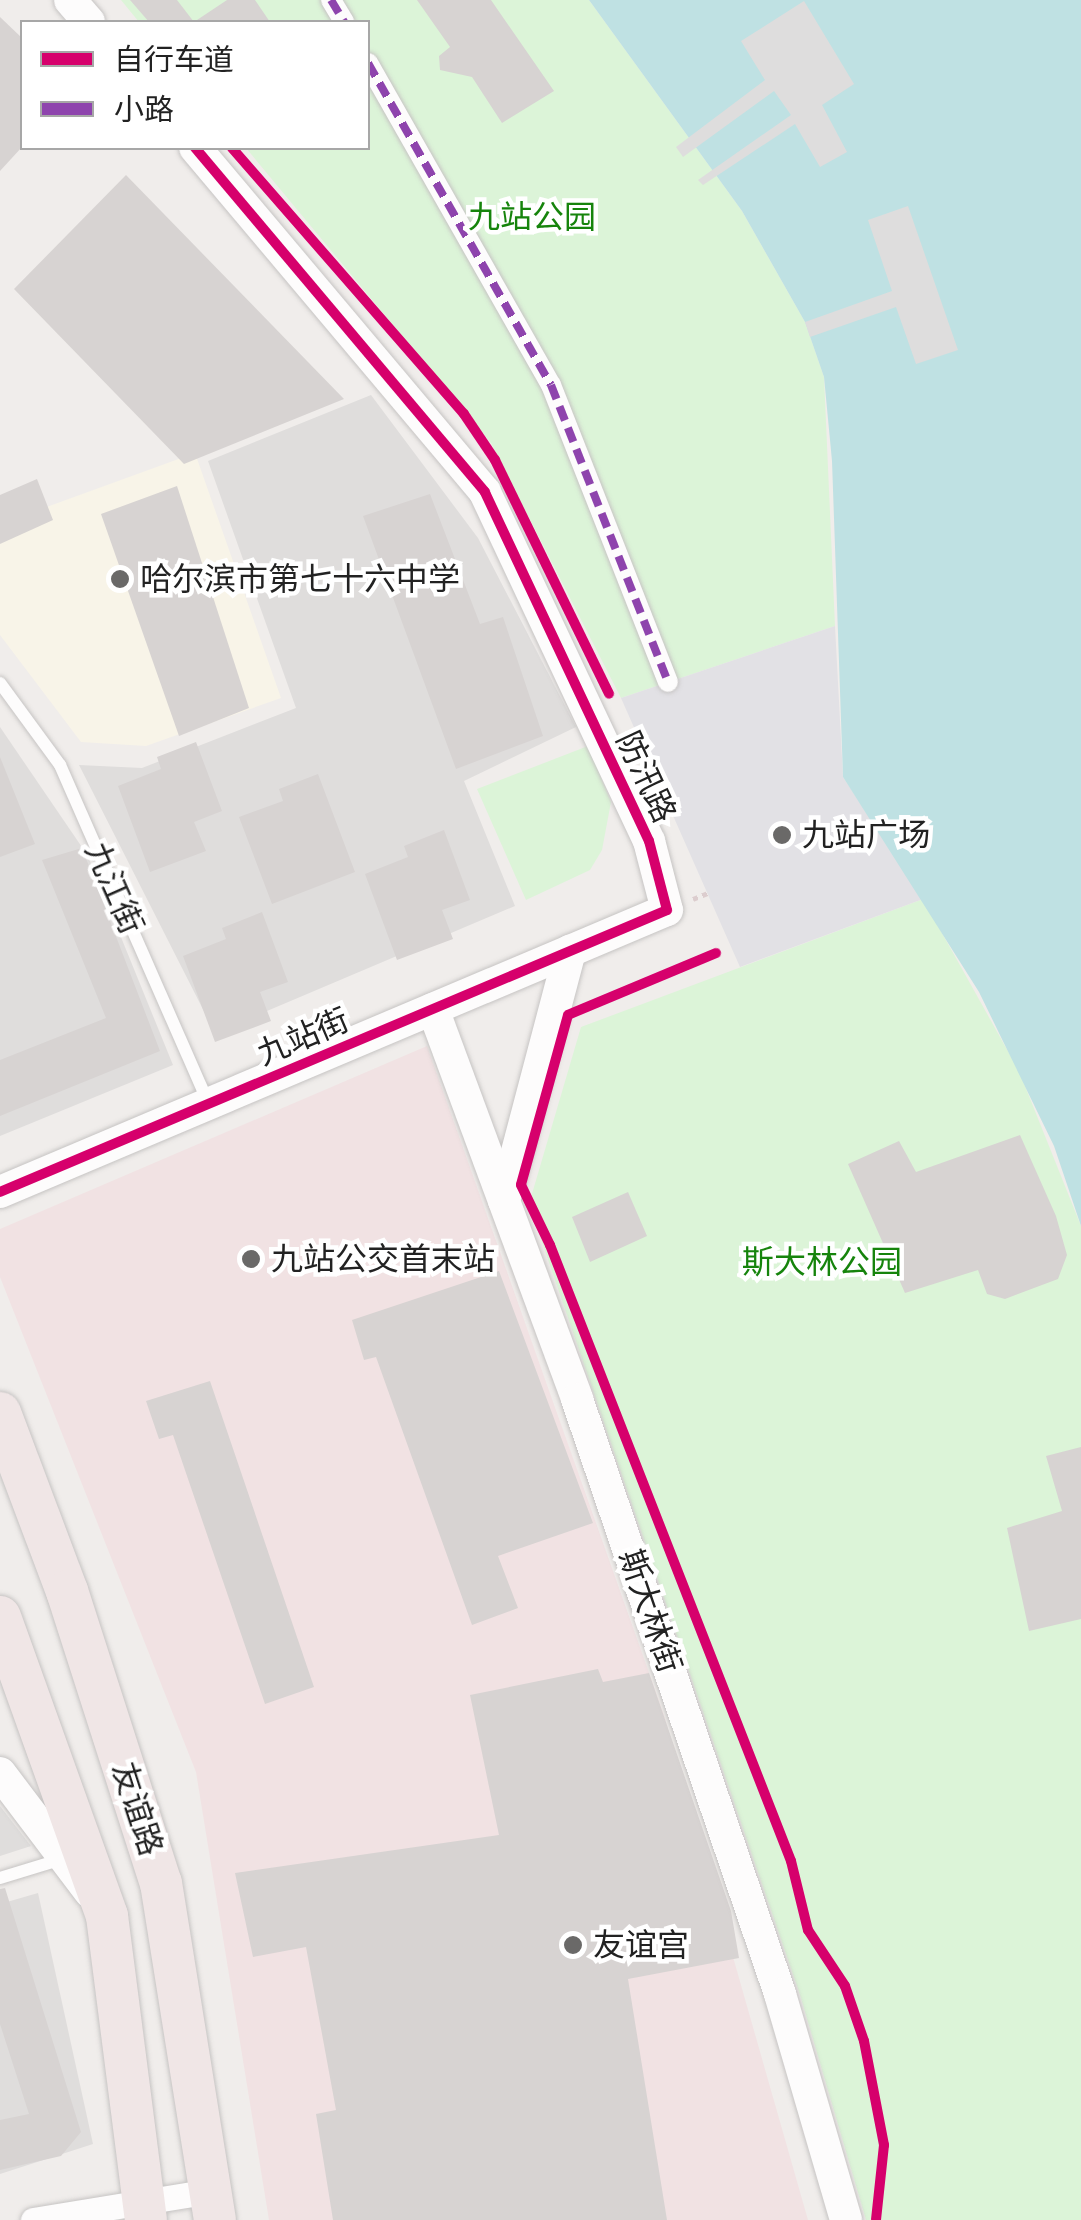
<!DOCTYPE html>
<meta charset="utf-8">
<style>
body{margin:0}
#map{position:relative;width:1081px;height:2220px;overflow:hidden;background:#f0edeb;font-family:Poppins,"Noto Sans SC",sans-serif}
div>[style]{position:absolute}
.residential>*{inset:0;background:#dfdddc}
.commercial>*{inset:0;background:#f1e2e3}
.education>*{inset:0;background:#f8f4e8}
.park>*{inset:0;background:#dcf4d8}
.plaza>*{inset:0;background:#e2e1e5}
.water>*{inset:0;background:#bfe1e3}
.pier>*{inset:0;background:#dedddd}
.building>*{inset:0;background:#d7d3d2}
.path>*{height:5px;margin-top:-2.5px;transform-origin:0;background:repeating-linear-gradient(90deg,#dccdce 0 5px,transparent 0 10px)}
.roads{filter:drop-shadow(0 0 2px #c6c4c3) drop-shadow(0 0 2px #c6c4c3)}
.service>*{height:12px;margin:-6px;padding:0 6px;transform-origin:6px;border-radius:6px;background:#fdfcfc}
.pedestrian>*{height:20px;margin:-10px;padding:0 10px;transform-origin:10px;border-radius:10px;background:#fdfcfc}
.minor>*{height:25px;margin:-12.5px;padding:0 12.5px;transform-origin:12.5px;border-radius:12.5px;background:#fdfcfc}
.tertiary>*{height:32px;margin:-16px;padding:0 16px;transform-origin:16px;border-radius:16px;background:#fdfcfc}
.trunk>*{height:42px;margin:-21px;padding:0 21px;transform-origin:21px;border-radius:21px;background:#f0e6e6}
.quiet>*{height:8px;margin-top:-4px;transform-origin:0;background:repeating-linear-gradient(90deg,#8e44ad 0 15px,transparent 0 23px)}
.cycleway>*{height:10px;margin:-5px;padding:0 5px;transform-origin:5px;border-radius:5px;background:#d6006c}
.dots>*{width:28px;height:28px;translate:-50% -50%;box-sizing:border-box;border:5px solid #fff;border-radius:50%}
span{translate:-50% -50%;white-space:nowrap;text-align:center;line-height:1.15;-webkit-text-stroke:9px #fff;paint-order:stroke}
.park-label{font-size:32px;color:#16840c}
.poi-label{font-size:32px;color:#222}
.left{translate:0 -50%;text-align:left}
.street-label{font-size:32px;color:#222}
.legend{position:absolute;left:20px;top:20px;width:350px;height:130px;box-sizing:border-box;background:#fff;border:2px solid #a7a7a7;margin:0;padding:12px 18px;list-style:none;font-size:30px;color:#222}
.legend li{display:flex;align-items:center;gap:20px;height:50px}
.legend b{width:50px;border:2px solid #a7a7a7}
</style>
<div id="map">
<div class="residential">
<i style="clip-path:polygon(371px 395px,478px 538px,576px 727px,464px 781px,515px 906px,215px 1033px,79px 765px,142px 768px,296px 708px,208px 461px)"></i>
<i style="clip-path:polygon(0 727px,88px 856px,173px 1065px,0 1136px)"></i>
<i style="clip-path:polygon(0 1806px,31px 1846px,0 1856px)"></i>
<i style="clip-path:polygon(38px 1893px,93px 2144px,0 2174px,0 1904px)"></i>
</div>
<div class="commercial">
<i style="clip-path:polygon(427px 1046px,664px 1715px,808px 2220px,269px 2220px,196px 1772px,0 1277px,0 1229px)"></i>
</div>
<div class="education">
<i style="clip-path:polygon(195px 453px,281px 698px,146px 746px,81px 742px,0 635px,0 524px)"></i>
</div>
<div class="park">
<i style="clip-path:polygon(121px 0,589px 0,742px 211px,805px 322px,824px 377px,835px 626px,621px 698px,491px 443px,246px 148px,368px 148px,368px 22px,139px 22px)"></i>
<i style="clip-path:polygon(588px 746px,611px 802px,602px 850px,590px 870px,526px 900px,477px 789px)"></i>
<i style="clip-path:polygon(923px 899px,1019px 1071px,1081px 1226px,1081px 2220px,866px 2220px,800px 1995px,529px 1204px,581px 1027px)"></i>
</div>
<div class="plaza">
<i style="clip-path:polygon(835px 626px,843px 777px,923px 899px,740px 967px,621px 698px)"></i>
</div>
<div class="water">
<i style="clip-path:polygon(589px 0,1081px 0,1081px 1226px,1054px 1146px,979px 992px,843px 777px,832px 461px,824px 377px,805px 322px,742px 211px)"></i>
</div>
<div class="pier">
<i style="clip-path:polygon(804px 1px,854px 84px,822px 105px,847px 152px,820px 167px,795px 124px,703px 185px,698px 180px,791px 115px,774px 91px,683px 157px,676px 147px,765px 80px,741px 41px)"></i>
<i style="clip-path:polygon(908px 206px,958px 350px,916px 364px,896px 307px,810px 337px,805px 322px,892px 291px,868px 220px)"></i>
</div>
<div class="building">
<i style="clip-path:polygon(130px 0,177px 0,194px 22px,149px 22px)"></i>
<i style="clip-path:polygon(227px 0,255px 0,270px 22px,194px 22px)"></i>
<i style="clip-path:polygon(417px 0,491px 0,554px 91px,502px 123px,472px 77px,440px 70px,439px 56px,450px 47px)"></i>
<i style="clip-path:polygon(0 17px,22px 38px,22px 147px,0 171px)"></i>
<i style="clip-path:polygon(126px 175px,344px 399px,184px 464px,14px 289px)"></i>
<i style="clip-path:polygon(37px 479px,53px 520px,0 544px,0 495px)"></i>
<i style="clip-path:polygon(177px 486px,249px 708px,179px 736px,101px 514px)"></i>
<i style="clip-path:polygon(430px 494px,480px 624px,503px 617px,543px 736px,456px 769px,363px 516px)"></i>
<i style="clip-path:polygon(196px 742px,222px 811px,194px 822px,206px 851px,150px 872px,118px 786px,161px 769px,157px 757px)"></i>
<i style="clip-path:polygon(0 757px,35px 844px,0 857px)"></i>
<i style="clip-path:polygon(318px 774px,355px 872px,272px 904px,239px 817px,283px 801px,279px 789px)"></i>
<i style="clip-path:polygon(444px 830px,470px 900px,442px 910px,453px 939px,397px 960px,365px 874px,408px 857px,404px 846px)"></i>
<i style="clip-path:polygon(82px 848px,160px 1051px,0 1116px,0 1060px,106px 1018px,42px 860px)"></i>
<i style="clip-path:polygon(262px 912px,288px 982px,260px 992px,271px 1021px,215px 1042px,183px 956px,226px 939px,222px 928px)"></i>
<i style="clip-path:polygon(1020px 1135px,1056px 1216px,1067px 1255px,1058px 1279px,1005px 1299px,987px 1294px,978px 1270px,905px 1293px,848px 1164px,899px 1141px,916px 1172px)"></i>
<i style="clip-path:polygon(628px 1192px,647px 1236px,590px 1262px,572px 1217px)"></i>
<i style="clip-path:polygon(499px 1271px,593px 1523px,498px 1556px,518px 1608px,472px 1625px,376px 1357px,364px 1360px,352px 1320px)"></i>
<i style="clip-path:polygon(210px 1381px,314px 1687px,265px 1704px,173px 1435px,159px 1439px,146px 1401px)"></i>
<i style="clip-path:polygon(1081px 1447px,1081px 1619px,1029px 1631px,1007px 1528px,1062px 1511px,1046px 1456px)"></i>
<i style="clip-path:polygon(598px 1669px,603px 1682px,649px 1673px,731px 1911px,739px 1958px,628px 1979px,667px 2220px,333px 2220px,316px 2114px,336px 2110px,306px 1947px,253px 1957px,235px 1873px,499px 1835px,470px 1695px)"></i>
<i style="clip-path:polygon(5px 1888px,81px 2132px,61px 2156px,0 2170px,0 2120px,29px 2114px,0 2024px,0 1889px)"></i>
</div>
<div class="path">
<i style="left:693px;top:899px;width:16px;rotate:-22deg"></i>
</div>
<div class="roads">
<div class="service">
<i style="left:0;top:683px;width:102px;rotate:53.8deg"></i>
<i style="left:60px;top:765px;width:368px;rotate:66.3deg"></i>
<i style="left:0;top:1878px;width:65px;rotate:-17deg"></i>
</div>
<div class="pedestrian">
<i style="left:331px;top:0;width:26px;rotate:59deg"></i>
<i style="left:368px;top:63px;width:370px;rotate:60.4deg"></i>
<i style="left:551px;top:385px;width:319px;rotate:68.5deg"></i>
</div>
<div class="minor">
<i style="left:33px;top:2220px;width:179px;rotate:-9.3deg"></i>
</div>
<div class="tertiary">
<i style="left:70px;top:0;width:29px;rotate:49deg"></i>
<i style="left:433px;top:1009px;width:416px;rotate:69.7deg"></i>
<i style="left:577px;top:1399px;width:629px;rotate:71.16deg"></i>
<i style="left:780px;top:1994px;width:235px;rotate:73.7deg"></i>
<i style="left:0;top:1192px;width:724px;rotate:-22.92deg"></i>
<i style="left:667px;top:910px;width:71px;rotate:-104.6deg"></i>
<i style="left:649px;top:841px;width:386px;rotate:-115.2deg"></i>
<i style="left:485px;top:492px;width:450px;rotate:-130.1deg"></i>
<i style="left:504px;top:1201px;width:259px;rotate:-75.2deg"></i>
<i style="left:0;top:1773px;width:149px;rotate:52.9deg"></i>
</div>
<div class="trunk">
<i style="left:0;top:1413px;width:190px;rotate:69.4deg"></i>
<i style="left:67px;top:1591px;width:307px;rotate:72.2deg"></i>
<i style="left:161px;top:1883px;width:341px;rotate:80.9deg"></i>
<i style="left:0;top:1617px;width:318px;rotate:70.3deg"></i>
<i style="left:107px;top:1916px;width:306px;rotate:82.7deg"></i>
</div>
</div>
<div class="quiet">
<i style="left:331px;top:0;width:26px;rotate:59deg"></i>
<i style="left:368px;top:63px;width:370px;rotate:60.4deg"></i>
<i style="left:551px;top:385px;width:319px;rotate:68.5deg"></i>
</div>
<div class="cycleway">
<i style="left:232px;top:148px;width:353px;rotate:48.9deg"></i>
<i style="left:464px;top:414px;width:55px;rotate:56deg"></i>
<i style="left:495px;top:460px;width:260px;rotate:64deg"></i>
<i style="left:716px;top:953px;width:160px;rotate:157.3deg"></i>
<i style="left:568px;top:1015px;width:176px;rotate:105.5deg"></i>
<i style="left:521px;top:1185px;width:67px;rotate:64.2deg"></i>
<i style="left:550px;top:1245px;width:661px;rotate:68.63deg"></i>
<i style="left:791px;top:1861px;width:71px;rotate:76.2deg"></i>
<i style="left:808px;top:1930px;width:67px;rotate:56.5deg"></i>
<i style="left:845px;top:1986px;width:58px;rotate:70.9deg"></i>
<i style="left:864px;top:2041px;width:106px;rotate:79.1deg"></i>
<i style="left:884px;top:2145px;width:75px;rotate:96.1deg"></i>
<i style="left:0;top:1192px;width:724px;rotate:-22.92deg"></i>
<i style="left:667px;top:910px;width:71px;rotate:-104.6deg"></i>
<i style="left:649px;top:841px;width:386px;rotate:-115.2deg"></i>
<i style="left:485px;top:492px;width:450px;rotate:-130.1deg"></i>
</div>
<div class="dots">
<i style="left:120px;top:579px;background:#6a6968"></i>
<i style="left:782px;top:835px;background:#6a6968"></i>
<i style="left:251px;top:1259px;background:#6a6968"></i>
<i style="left:573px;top:1945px;background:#6a6968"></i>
</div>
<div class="park-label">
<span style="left:532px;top:217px">九站公园</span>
<span style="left:822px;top:1262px">斯大林公园</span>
</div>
<div class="poi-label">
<span class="left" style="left:140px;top:579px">哈尔滨市第七十六中学</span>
<span class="left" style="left:802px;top:835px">九站广场</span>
<span class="left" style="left:271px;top:1259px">九站公交首末站</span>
<span class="left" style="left:593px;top:1945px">友谊宫</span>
</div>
<div class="street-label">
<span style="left:646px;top:777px;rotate:65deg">防汛路</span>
<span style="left:114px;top:888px;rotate:66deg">九江街</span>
<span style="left:303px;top:1037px;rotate:-23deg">九站街</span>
<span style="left:650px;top:1611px;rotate:71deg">斯大林街</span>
<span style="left:137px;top:1809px;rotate:72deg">友谊路</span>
</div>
<ul class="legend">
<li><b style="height:12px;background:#d6006c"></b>自行车道</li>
<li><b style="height:12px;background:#8e44ad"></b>小路</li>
</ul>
</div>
